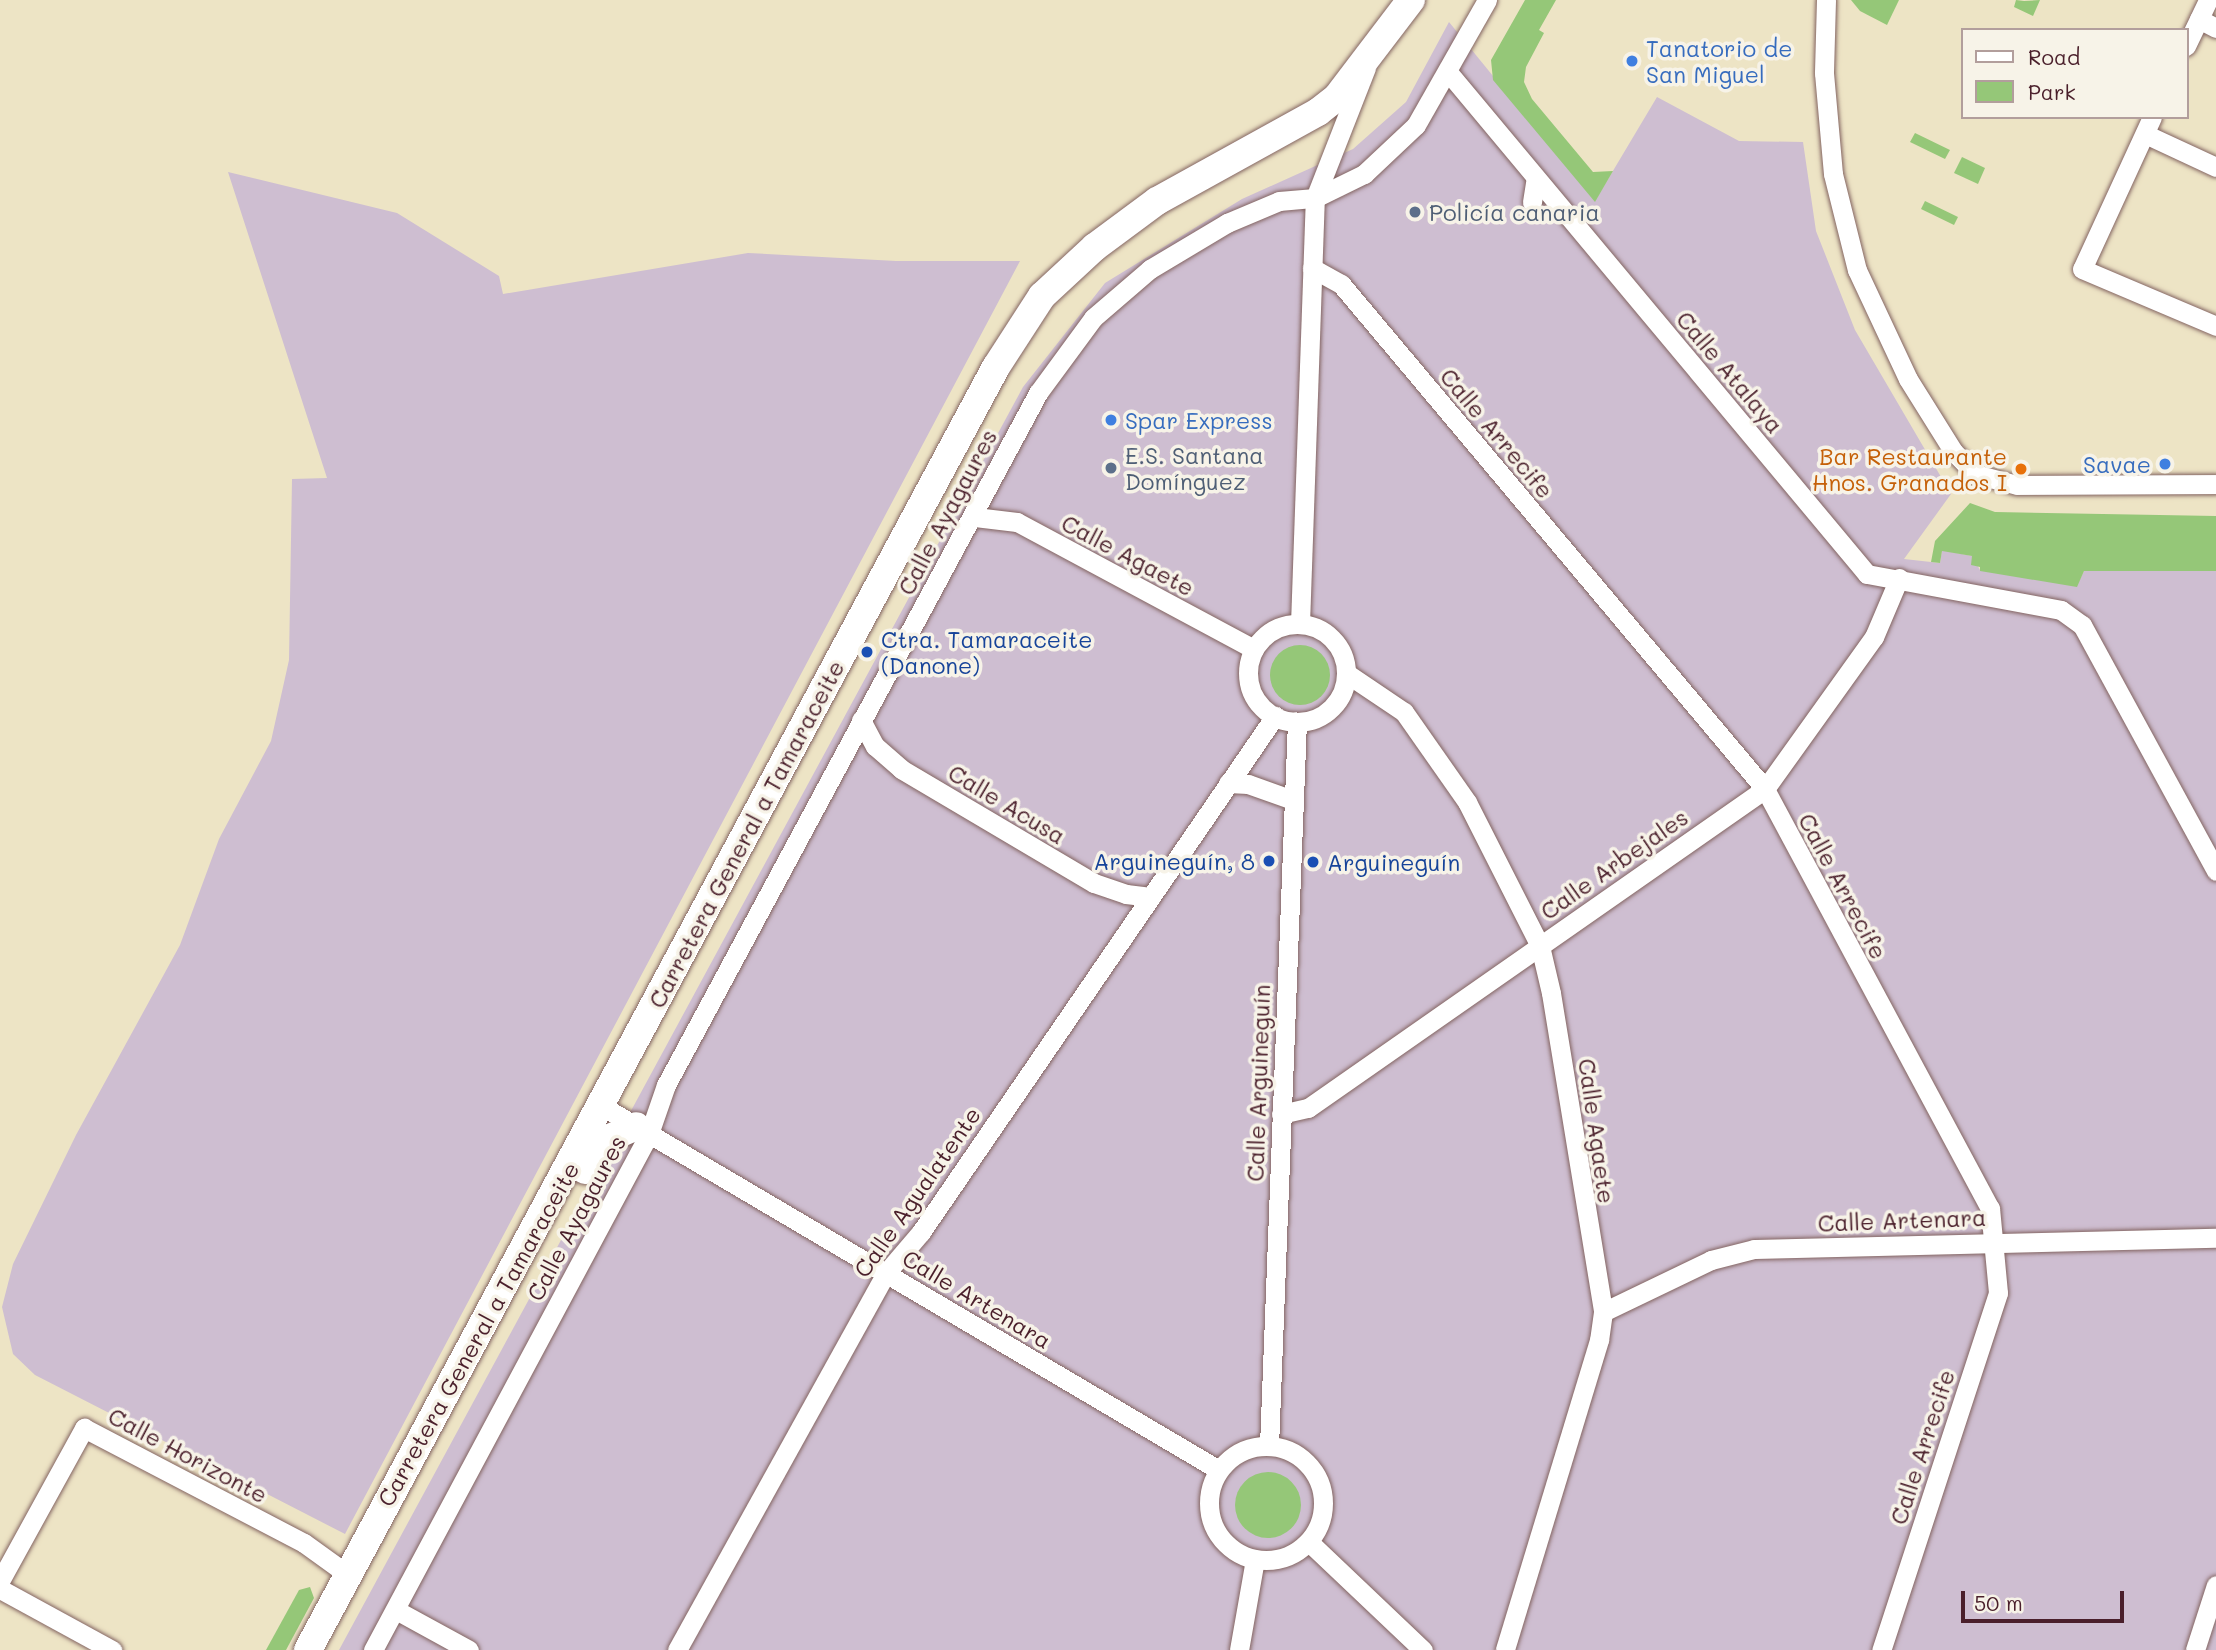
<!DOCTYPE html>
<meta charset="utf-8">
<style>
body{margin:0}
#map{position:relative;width:2216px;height:1650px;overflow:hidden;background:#ede4c5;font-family:Mali,sans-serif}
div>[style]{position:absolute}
.industrial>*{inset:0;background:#cebed1}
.green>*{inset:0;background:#95c778}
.round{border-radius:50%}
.roads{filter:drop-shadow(0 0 2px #836461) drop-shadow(0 0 2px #836461)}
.street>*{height:19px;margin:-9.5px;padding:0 9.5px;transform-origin:9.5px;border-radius:9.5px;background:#fff}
.street>.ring{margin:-9.5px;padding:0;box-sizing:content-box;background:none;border:19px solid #fff;border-radius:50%}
.secondary>*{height:28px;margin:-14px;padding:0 14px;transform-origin:14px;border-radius:14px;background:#fff}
.dots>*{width:19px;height:19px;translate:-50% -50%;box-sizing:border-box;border:4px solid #f7f3e8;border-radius:50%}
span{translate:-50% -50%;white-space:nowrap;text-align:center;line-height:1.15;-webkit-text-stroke:7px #f7f3e8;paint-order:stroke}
.shop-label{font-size:23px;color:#366cbe}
.left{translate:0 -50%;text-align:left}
.right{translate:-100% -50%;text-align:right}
.service-label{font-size:23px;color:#4e5e75}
.street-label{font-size:23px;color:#4a1f2b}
.food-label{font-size:23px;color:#c56008}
.transit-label{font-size:23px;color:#164399}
.legend{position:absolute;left:1961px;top:28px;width:228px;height:91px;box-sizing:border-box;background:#f7f3e8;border:2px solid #b29e9c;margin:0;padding:9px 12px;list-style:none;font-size:21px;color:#4a1f2b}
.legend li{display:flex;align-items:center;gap:14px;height:35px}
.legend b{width:35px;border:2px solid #b29e9c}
.scale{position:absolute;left:1961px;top:1591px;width:163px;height:32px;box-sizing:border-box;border:4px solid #4a1f2b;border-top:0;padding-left:9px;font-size:21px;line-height:24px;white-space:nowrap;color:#4a1f2b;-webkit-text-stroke:5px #f7f3e8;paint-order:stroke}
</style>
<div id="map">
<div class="industrial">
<i style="clip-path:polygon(1449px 22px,1595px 201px,1657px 97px,1739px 141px,1803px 142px,1816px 231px,1855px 330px,1951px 494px,1904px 559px,1940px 563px,1942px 550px,1972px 556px,1980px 570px,2079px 581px,2084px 571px,2216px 571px,2216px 1650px,339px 1650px,1023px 387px,1105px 283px,1242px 199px,1353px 149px,1406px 102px)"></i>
<i style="clip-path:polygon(228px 172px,397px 213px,499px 276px,503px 294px,748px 253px,896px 261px,1020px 261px,345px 1534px,35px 1375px,13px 1354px,2px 1307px,13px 1264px,76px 1135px,180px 945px,219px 839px,271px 741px,289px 660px,292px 479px,327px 478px)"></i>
</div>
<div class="green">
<i style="clip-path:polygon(1525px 0,1556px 0,1539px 30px,1544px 33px,1526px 67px,1524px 82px,1532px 99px,1593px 172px,1613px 171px,1595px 202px,1493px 80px,1491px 60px)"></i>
<i style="clip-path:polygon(1851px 0,1899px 0,1887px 25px,1860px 11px)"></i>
<i style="clip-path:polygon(2016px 0,2024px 1px,2040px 0,2033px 16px,2014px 7px)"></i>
<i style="clip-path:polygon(1915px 133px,1950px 150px,1945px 159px,1910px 142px)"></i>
<i style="clip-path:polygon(1962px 157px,1985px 168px,1978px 184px,1954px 173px)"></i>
<i style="clip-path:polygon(1925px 201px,1958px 217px,1954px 225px,1921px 209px)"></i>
<i style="clip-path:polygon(1970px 503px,1995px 512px,2216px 516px,2216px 571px,2084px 571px,2077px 587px,1980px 571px,1980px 567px,1971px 565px,1972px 556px,1942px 551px,1940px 563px,1931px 562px,1935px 541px)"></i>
<i class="round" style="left:1270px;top:645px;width:60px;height:60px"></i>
<i class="round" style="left:1235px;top:1472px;width:66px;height:66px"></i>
<i style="clip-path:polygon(310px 1587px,314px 1598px,286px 1650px,266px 1650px,299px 1590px)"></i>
</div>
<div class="roads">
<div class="street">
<i style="left:1826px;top:0;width:73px;rotate:91.6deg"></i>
<i style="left:1824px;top:73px;width:101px;rotate:84.9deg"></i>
<i style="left:1833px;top:174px;width:99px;rotate:76deg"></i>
<i style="left:1857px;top:270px;width:120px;rotate:64.9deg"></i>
<i style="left:1908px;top:379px;width:85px;rotate:58deg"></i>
<i style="left:1953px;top:451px;width:32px;rotate:46deg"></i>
<i style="left:1975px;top:474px;width:43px;rotate:14.7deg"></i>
<i style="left:2017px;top:485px;width:199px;rotate:-0.3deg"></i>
<i style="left:2199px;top:19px;width:19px;rotate:28deg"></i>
<i style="left:2186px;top:46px;width:51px;rotate:-64.4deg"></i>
<i style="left:1448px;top:72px;width:654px;rotate:50.15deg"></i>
<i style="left:1867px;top:574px;width:197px;rotate:10.5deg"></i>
<i style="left:2061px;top:610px;width:26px;rotate:36deg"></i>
<i style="left:2082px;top:625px;width:280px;rotate:61.4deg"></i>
<i style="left:2152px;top:117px;width:167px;rotate:114.7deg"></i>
<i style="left:2082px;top:269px;width:146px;rotate:23deg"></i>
<i style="left:2145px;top:134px;width:78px;rotate:24.9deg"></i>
<i style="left:1532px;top:202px;width:24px;rotate:-81deg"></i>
<i style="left:1312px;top:268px;width:33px;rotate:29deg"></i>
<i style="left:1341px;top:284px;width:659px;rotate:49.98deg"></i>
<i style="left:1765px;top:789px;width:476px;rotate:61.8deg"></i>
<i style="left:1990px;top:1208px;width:85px;rotate:84.6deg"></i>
<i style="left:1998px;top:1293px;width:376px;rotate:108.1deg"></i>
<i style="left:975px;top:517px;width:42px;rotate:6.8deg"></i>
<i style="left:1017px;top:522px;width:269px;rotate:28.2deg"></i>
<i style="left:1300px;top:624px;width:426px;rotate:-88deg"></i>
<i style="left:1315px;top:198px;width:140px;rotate:-68.6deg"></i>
<i class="ring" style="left:1248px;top:624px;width:79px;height:79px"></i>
<i style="left:1346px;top:673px;width:70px;rotate:33.9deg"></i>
<i style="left:1404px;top:712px;width:110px;rotate:55deg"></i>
<i style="left:1467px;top:802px;width:161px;rotate:63.1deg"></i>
<i style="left:1540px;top:946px;width:48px;rotate:76.8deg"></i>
<i style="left:1551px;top:993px;width:323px;rotate:80.7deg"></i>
<i style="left:1603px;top:1312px;width:28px;rotate:98deg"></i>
<i style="left:1599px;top:1340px;width:324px;rotate:106.9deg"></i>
<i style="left:861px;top:720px;width:30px;rotate:62deg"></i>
<i style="left:875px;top:746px;width:35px;rotate:41deg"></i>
<i style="left:901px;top:769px;width:224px;rotate:30.6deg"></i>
<i style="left:1094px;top:883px;width:34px;rotate:19deg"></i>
<i style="left:1126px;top:894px;width:25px;rotate:7deg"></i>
<i style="left:1228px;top:783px;width:20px;rotate:3deg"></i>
<i style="left:1248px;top:784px;width:48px;rotate:19.6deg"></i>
<i style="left:602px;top:1106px;width:716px;rotate:30.54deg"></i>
<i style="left:1281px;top:1114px;width:28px;rotate:-13deg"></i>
<i style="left:1308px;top:1108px;width:557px;rotate:-34.92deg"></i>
<i style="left:1765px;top:789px;width:187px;rotate:-54.4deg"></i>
<i style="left:1874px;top:637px;width:64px;rotate:-67deg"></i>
<i style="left:1603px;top:1312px;width:120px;rotate:-25.7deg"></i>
<i style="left:1711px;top:1260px;width:44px;rotate:-14.3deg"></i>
<i style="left:1754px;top:1249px;width:462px;rotate:-1.4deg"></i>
<i style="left:1269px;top:1446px;width:725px;rotate:-87.79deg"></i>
<i class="ring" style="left:1209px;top:1446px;width:95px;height:95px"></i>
<i style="left:1309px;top:1542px;width:157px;rotate:43.5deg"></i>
<i style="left:0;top:1581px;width:175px;rotate:-61.2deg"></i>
<i style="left:84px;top:1428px;width:248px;rotate:27.6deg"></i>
<i style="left:304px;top:1543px;width:53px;rotate:35.8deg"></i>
<i style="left:0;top:1589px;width:128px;rotate:28.6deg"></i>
<i style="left:396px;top:1610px;width:83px;rotate:28.7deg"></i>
<i style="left:373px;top:1650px;width:585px;rotate:-61.86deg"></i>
<i style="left:649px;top:1134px;width:52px;rotate:-70.9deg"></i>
<i style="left:666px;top:1085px;width:786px;rotate:-61.74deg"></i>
<i style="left:1038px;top:393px;width:93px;rotate:-53.7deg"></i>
<i style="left:1093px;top:318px;width:75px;rotate:-40.7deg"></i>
<i style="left:1150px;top:269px;width:90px;rotate:-30.9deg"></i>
<i style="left:1227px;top:223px;width:56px;rotate:-22.9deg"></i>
<i style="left:1279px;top:201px;width:36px;rotate:-5deg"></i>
<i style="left:1315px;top:198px;width:55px;rotate:-26.1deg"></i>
<i style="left:1364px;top:174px;width:71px;rotate:-43.3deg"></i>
<i style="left:1416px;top:125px;width:144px;rotate:-60.4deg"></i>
<i style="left:677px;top:1650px;width:431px;rotate:-61deg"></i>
<i style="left:886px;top:1273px;width:54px;rotate:-49.5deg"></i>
<i style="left:921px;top:1232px;width:626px;rotate:-55.55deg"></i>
<i style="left:1239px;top:1650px;width:92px;rotate:-80deg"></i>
<i style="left:2195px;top:1650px;width:68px;rotate:-72.1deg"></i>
</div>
<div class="secondary">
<i style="left:585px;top:1170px;width:36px;rotate:-56deg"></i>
<i style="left:605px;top:1140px;width:34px;rotate:-24deg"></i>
<i style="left:308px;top:1650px;width:1456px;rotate:-61.8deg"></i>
<i style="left:996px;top:367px;width:85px;rotate:-57.1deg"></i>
<i style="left:1042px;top:296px;width:72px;rotate:-42.8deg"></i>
<i style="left:1095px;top:247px;width:77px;rotate:-36.6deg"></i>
<i style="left:1157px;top:201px;width:184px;rotate:-28.9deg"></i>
<i style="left:1318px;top:112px;width:24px;rotate:-38deg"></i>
<i style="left:1337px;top:97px;width:122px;rotate:-52.7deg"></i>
</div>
</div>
<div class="dots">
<i style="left:1632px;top:61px;background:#3f7fe0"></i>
<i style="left:1415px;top:212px;background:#5c6f8a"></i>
<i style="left:1111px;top:420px;background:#3f7fe0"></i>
<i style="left:2165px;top:464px;background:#3f7fe0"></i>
<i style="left:1111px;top:468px;background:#5c6f8a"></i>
<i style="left:2021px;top:469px;background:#e8710a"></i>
<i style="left:867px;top:652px;background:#1a4fb4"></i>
<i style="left:1269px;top:861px;background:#1a4fb4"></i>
<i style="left:1313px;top:862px;background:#1a4fb4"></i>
</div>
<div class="shop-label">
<span class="left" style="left:1646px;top:61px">Tanatorio de<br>San Miguel</span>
<span class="left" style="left:1125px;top:420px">Spar Express</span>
<span class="right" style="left:2151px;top:464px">Savae</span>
</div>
<div class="service-label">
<span class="left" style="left:1429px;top:212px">Policía canaria</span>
<span class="left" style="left:1125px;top:468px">E.S. Santana<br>Domínguez</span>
</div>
<div class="street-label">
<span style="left:1730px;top:372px;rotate:50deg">Calle Atalaya</span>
<span style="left:1497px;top:433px;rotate:50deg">Calle Arrecife</span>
<span style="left:947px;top:512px;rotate:-62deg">Calle Ayagaures</span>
<span style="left:1128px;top:555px;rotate:28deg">Calle Agaete</span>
<span style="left:1007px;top:804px;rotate:31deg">Calle Acusa</span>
<span style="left:746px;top:834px;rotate:-62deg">Carretera General a Tamaraceite</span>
<span style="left:1614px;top:864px;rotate:-35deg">Calle Arbejales</span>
<span style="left:1843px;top:886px;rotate:62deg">Calle Arrecife</span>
<span style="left:1258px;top:1083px;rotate:-88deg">Calle Arguineguín</span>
<span style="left:1597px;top:1131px;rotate:82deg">Calle Agaete</span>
<span style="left:917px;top:1192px;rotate:-55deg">Calle Agualatente</span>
<span style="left:576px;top:1218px;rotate:-62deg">Calle Ayagaures</span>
<span style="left:1902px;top:1220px;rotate:-2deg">Calle Artenara</span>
<span style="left:977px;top:1299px;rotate:31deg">Calle Artenara</span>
<span style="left:478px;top:1334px;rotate:-61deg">Carretera General a Tamaraceite</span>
<span style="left:1922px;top:1447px;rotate:-72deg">Calle Arrecife</span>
<span style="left:188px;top:1455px;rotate:28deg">Calle Horizonte</span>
</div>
<div class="food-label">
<span class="right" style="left:2007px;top:469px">Bar Restaurante<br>Hnos. Granados I</span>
</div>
<div class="transit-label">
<span class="left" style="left:881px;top:652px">Ctra. Tamaraceite<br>(Danone)</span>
<span class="right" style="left:1255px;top:861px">Arguineguín, 8</span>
<span class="left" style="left:1327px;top:862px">Arguineguín</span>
</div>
<ul class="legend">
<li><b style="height:9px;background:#fff"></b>Road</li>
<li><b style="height:19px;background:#95c778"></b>Park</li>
</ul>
<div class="scale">50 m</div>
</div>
